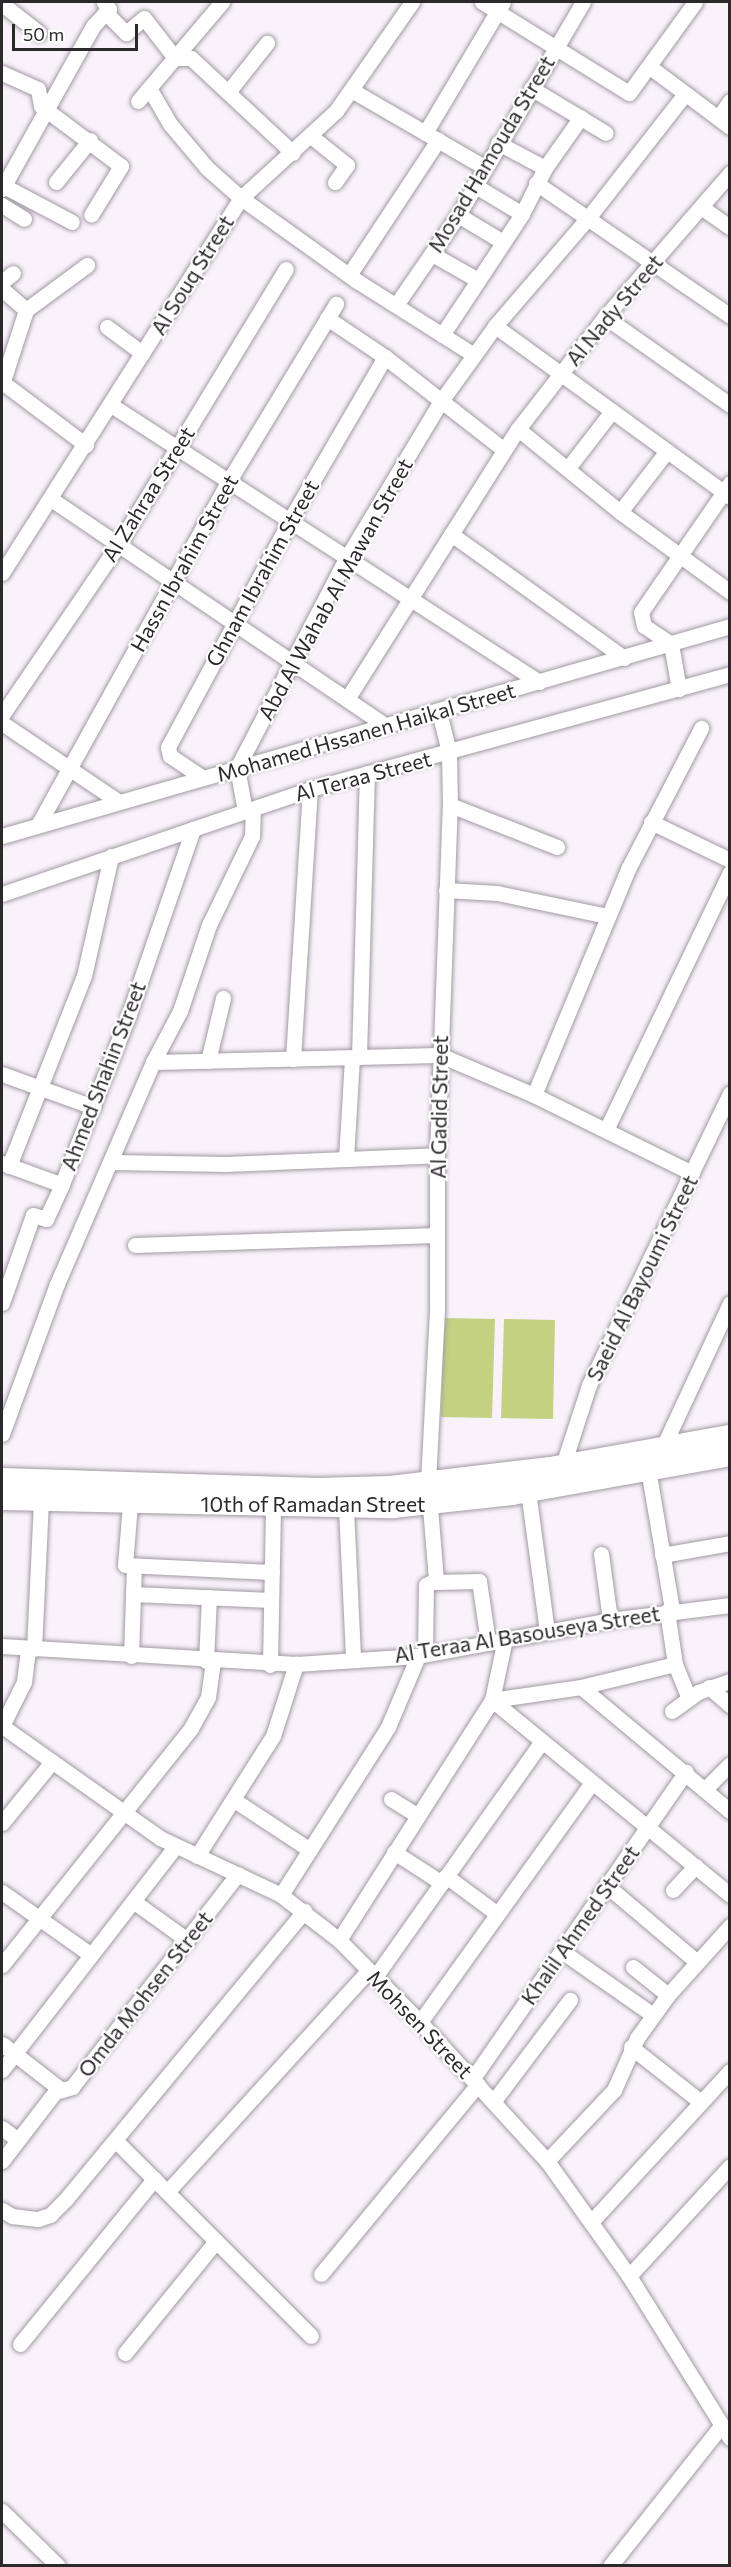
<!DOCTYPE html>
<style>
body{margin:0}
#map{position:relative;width:731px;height:2567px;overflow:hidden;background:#f9f2fb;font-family:Commissioner,sans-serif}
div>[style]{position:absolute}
.green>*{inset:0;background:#c4d181}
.roads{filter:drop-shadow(0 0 2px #a19aa2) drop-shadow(0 0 2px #a19aa2)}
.street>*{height:15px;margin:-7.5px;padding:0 7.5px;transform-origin:7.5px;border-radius:7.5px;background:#fff}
.secondary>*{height:22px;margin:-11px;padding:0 11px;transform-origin:11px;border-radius:11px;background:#fff}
span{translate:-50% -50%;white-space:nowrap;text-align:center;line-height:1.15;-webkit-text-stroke:4.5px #fff;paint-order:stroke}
.street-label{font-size:21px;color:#2c292c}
.frame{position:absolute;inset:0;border:3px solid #2c292c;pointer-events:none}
.scale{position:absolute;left:12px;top:24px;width:126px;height:27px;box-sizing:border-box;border:3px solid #2c292c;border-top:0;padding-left:8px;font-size:18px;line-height:21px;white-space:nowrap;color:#2c292c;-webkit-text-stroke:4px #fff;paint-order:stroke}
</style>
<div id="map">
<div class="green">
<i style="clip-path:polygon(444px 1318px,495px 1319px,492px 1418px,441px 1417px)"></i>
<i style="clip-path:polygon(504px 1319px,555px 1320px,553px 1419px,501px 1418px)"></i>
</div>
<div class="roads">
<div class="street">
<i style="left:482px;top:2px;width:173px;rotate:31.8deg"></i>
<i style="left:629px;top:93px;width:112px;rotate:-54deg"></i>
<i style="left:2px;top:4px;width:47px;rotate:38.1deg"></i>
<i style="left:105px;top:12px;width:30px;rotate:45deg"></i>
<i style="left:126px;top:33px;width:23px;rotate:-40deg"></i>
<i style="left:144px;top:18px;width:51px;rotate:52.2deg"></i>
<i style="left:175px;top:58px;width:16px"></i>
<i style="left:191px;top:58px;width:139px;rotate:43deg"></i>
<i style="left:650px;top:67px;width:100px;rotate:36.9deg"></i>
<i style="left:2px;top:73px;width:39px;rotate:24deg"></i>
<i style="left:38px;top:89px;width:17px;rotate:80deg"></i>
<i style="left:41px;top:106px;width:100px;rotate:36.9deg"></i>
<i style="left:121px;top:166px;width:57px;rotate:121.5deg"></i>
<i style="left:149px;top:88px;width:42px;rotate:59.7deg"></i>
<i style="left:170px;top:124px;width:57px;rotate:49.9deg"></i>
<i style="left:207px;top:168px;width:45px;rotate:41.4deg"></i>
<i style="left:241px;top:198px;width:143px;rotate:35.6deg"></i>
<i style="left:357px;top:281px;width:138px;rotate:32.3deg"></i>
<i style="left:531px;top:88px;width:87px;rotate:31deg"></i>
<i style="left:353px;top:91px;width:151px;rotate:30.1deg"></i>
<i style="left:228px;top:92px;width:63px;rotate:-51.5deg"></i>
<i style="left:138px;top:101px;width:130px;rotate:-49.7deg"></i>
<i style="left:718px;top:118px;width:21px;rotate:-55deg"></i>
<i style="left:425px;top:133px;width:152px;rotate:-59.2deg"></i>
<i style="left:312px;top:137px;width:45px;rotate:38.7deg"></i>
<i style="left:347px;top:165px;width:21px;rotate:125deg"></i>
<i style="left:498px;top:143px;width:53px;rotate:28deg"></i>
<i style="left:56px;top:182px;width:54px;rotate:-51deg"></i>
<i style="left:536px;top:183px;width:235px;rotate:34.4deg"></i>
<i style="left:2px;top:185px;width:79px;rotate:27.9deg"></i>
<i style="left:474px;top:185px;width:56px;rotate:31.1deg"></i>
<i style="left:2px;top:189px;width:187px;rotate:-60.8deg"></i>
<i style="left:93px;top:26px;width:23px;rotate:-47deg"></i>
<i style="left:109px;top:9px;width:9px;rotate:-126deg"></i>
<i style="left:2px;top:205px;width:26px;rotate:32deg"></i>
<i style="left:701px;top:207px;width:35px;rotate:35deg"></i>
<i style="left:458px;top:215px;width:52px;rotate:31deg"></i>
<i style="left:432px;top:254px;width:53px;rotate:29.5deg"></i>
<i style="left:349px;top:275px;width:162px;rotate:-56.6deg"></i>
<i style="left:2px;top:282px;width:14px;rotate:-39deg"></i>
<i style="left:2px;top:289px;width:32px;rotate:41deg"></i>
<i style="left:396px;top:305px;width:109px;rotate:-55.4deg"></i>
<i style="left:458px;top:215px;width:247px;rotate:-59.6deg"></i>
<i style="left:605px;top:317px;width:153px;rotate:35.1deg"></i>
<i style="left:327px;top:318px;width:70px;rotate:33.9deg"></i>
<i style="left:385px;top:357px;width:151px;rotate:38deg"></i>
<i style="left:495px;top:326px;width:291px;rotate:36deg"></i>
<i style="left:107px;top:327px;width:44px;rotate:36.6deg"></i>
<i style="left:442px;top:335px;width:145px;rotate:-56.5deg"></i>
<i style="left:522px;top:214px;width:51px;rotate:-63.4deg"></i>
<i style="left:545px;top:168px;width:62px;rotate:-54.8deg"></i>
<i style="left:2px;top:382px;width:105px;rotate:36.9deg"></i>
<i style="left:2px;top:384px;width:78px;rotate:-72deg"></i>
<i style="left:26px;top:310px;width:76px;rotate:-36.4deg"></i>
<i style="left:111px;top:405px;width:510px;rotate:32.91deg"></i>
<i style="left:518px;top:429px;width:132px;rotate:39.1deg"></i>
<i style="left:620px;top:512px;width:136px;rotate:36deg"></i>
<i style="left:568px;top:468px;width:72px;rotate:-52.3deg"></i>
<i style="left:51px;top:499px;width:403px;rotate:34.1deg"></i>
<i style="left:620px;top:512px;width:77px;rotate:-52.4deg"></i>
<i style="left:451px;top:534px;width:213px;rotate:35.6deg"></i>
<i style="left:2px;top:573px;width:445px;rotate:-57.5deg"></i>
<i style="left:241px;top:198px;width:129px;rotate:-42.5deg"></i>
<i style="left:336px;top:111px;width:133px;rotate:-55.1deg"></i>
<i style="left:679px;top:689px;width:46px;rotate:-100.1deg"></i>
<i style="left:671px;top:644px;width:32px;rotate:-146deg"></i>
<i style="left:644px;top:626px;width:14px;rotate:-102deg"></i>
<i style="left:641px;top:612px;width:157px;rotate:-55.4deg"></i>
<i style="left:347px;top:699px;width:320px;rotate:-57.7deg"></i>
<i style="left:518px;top:429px;width:142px;rotate:-52.2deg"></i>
<i style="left:605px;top:317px;width:191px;rotate:-49deg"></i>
<i style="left:2px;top:715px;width:206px;rotate:-55.7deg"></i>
<i style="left:118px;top:545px;width:323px;rotate:-58.7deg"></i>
<i style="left:2px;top:723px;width:141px;rotate:34deg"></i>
<i style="left:203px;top:778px;width:40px;rotate:-146deg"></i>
<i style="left:170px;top:756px;width:9px;rotate:-103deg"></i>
<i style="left:168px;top:747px;width:258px;rotate:-61.7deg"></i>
<i style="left:290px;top:520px;width:189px;rotate:-59.8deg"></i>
<i style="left:450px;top:805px;width:115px;rotate:21.4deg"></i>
<i style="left:245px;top:811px;width:44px;rotate:-100.5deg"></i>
<i style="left:237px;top:768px;width:236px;rotate:-62.5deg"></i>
<i style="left:346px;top:559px;width:184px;rotate:-59deg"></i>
<i style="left:441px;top:401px;width:92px;rotate:-54.2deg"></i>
<i style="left:495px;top:326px;width:143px;rotate:-49.3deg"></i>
<i style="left:588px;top:218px;width:157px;rotate:-52deg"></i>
<i style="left:651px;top:822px;width:88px;rotate:25.7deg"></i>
<i style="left:38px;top:825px;width:396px;rotate:-61deg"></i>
<i style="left:230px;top:479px;width:205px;rotate:-58.8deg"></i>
<i style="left:2px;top:836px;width:758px;rotate:-16.09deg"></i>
<i style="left:446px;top:890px;width:51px;rotate:3.4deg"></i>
<i style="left:497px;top:893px;width:112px;rotate:11.8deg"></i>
<i style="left:2px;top:894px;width:325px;rotate:-18.8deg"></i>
<i style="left:310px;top:789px;width:435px;rotate:-15.3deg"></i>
<i style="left:359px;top:1057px;width:284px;rotate:-88.4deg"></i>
<i style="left:293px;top:1059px;width:271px;rotate:-86.4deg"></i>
<i style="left:208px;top:1061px;width:65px;rotate:-76.6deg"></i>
<i style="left:153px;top:1062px;width:287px;rotate:-1.4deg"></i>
<i style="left:440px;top:1055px;width:102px;rotate:23.1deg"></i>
<i style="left:534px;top:1095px;width:176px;rotate:26.3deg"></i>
<i style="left:2px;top:1074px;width:97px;rotate:19.9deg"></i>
<i style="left:534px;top:1095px;width:245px;rotate:-67.4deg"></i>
<i style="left:628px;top:869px;width:159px;rotate:-62.6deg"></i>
<i style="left:606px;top:1130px;width:286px;rotate:-64.3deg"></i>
<i style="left:346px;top:1159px;width:102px;rotate:-86.6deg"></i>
<i style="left:111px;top:1162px;width:115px;rotate:1deg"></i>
<i style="left:226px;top:1164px;width:211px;rotate:-2.4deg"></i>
<i style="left:2px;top:1163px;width:62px;rotate:19.9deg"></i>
<i style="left:9px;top:1166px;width:204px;rotate:-68.5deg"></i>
<i style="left:84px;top:976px;width:123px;rotate:-77.3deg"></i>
<i style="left:135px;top:1245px;width:302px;rotate:-1.9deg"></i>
<i style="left:2px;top:1303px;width:93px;rotate:-70.6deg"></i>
<i style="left:33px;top:1215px;width:14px;rotate:17deg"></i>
<i style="left:46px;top:1219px;width:38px;rotate:-65deg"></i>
<i style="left:62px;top:1184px;width:183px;rotate:-68.5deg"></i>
<i style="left:129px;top:1014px;width:196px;rotate:-70.9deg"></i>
<i style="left:2px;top:1434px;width:160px;rotate:-69.9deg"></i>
<i style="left:57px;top:1284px;width:242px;rotate:-66.6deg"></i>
<i style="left:153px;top:1062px;width:58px;rotate:-62.1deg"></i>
<i style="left:180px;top:1011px;width:91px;rotate:-71.4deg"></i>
<i style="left:209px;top:925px;width:99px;rotate:-64.2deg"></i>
<i style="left:252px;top:836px;width:27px;rotate:-88deg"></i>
<i style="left:662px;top:1449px;width:161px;rotate:-65deg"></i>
<i style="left:563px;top:1465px;width:84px;rotate:-72deg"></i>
<i style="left:589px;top:1385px;width:324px;rotate:-64.2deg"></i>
<i style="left:648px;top:1469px;width:143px;rotate:80.3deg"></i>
<i style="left:528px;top:1491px;width:142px;rotate:82.3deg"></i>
<i style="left:130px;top:1504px;width:61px;rotate:94.7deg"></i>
<i style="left:125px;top:1565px;width:147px;rotate:2.7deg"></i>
<i style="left:346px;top:1508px;width:151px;rotate:87.3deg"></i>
<i style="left:601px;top:1554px;width:67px;rotate:82.2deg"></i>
<i style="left:662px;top:1555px;width:69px;rotate:-10deg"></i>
<i style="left:435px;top:1582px;width:44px;rotate:-1.3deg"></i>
<i style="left:479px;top:1581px;width:62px;rotate:81.6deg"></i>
<i style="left:133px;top:1594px;width:138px;rotate:2.5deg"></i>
<i style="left:667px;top:1611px;width:54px;rotate:81.4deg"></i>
<i style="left:675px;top:1664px;width:37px;rotate:68deg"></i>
<i style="left:2px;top:1646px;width:295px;rotate:3.5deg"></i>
<i style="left:296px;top:1664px;width:122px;rotate:-3.8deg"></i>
<i style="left:418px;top:1656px;width:195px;rotate:-10.6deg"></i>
<i style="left:610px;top:1620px;width:121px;rotate:-7.1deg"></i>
<i style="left:34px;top:1649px;width:148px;rotate:-87.3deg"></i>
<i style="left:425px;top:1654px;width:69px;rotate:-89.2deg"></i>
<i style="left:426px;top:1585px;width:11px;rotate:-27deg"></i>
<i style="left:436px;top:1580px;width:98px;rotate:-94.7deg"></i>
<i style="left:428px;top:1482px;width:173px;rotate:-87deg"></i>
<i style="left:437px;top:1309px;width:154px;rotate:-90deg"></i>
<i style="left:437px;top:1155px;width:350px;rotate:-87.9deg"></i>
<i style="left:450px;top:805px;width:53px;rotate:-91.1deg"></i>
<i style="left:449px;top:752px;width:41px;rotate:-104deg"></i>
<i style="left:131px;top:1656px;width:89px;rotate:-88.1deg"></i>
<i style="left:206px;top:1661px;width:64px;rotate:-87.3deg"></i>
<i style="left:675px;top:1664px;width:97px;rotate:166.3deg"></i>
<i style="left:581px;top:1687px;width:90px;rotate:171.7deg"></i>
<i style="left:492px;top:1700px;width:308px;rotate:39.3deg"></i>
<i style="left:270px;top:1665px;width:159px;rotate:-88.9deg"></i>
<i style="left:581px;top:1687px;width:194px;rotate:39.8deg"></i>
<i style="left:709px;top:1687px;width:28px;rotate:41deg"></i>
<i style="left:672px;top:1711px;width:32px;rotate:-36deg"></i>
<i style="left:698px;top:1692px;width:34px;rotate:-19deg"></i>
<i style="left:2px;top:1726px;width:194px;rotate:35.3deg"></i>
<i style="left:160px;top:1838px;width:134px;rotate:25.2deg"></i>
<i style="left:281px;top:1895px;width:73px;rotate:37.8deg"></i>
<i style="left:339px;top:1940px;width:115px;rotate:45.4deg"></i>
<i style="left:420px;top:2022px;width:188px;rotate:47.6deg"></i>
<i style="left:547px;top:2161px;width:141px;rotate:54.5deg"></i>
<i style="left:629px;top:2276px;width:191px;rotate:58.1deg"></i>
<i style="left:2px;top:1726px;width:49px;rotate:-63.4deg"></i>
<i style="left:24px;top:1682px;width:34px;rotate:-83deg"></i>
<i style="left:705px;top:1789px;width:35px;rotate:-45deg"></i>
<i style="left:391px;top:1799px;width:31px;rotate:32deg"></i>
<i style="left:234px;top:1800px;width:91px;rotate:33.3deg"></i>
<i style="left:2px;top:1823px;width:79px;rotate:-50.7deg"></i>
<i style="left:394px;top:1852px;width:57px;rotate:32.9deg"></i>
<i style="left:197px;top:1856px;width:142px;rotate:-57.7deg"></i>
<i style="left:273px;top:1736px;width:76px;rotate:-72.3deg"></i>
<i style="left:446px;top:1876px;width:62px;rotate:36.5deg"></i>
<i style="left:606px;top:1885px;width:118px;rotate:40.2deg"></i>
<i style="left:673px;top:1890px;width:33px;rotate:-47deg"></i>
<i style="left:2px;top:1892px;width:109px;rotate:35.3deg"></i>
<i style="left:281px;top:1895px;width:199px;rotate:-57.5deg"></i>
<i style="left:388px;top:1727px;width:77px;rotate:-67.1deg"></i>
<i style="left:133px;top:1901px;width:67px;rotate:35.8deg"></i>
<i style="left:339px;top:1940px;width:285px;rotate:-57.5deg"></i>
<i style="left:492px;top:1700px;width:62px;rotate:-78deg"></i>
<i style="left:563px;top:1952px;width:110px;rotate:35deg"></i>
<i style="left:2px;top:1965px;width:303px;rotate:-51.4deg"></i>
<i style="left:191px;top:1728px;width:35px;rotate:-61deg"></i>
<i style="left:208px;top:1697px;width:36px;rotate:-82deg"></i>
<i style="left:633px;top:1967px;width:45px;rotate:38.7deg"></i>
<i style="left:375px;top:1977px;width:289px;rotate:-54.7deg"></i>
<i style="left:420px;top:2022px;width:294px;rotate:-54.3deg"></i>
<i style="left:2px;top:2044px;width:73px;rotate:37.8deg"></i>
<i style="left:631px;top:2047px;width:89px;rotate:38.2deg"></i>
<i style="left:2px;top:2070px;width:282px;rotate:-52.2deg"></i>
<i style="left:473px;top:2078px;width:373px;rotate:-55.2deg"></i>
<i style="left:493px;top:2102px;width:128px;rotate:-53deg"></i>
<i style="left:2px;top:2128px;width:20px;rotate:37deg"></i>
<i style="left:115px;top:2140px;width:277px;rotate:45deg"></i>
<i style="left:2px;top:2161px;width:87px;rotate:-52.5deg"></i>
<i style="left:55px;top:2092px;width:18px;rotate:-16deg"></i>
<i style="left:72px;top:2087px;width:270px;rotate:-52.1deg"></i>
<i style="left:547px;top:2161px;width:98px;rotate:-46.7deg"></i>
<i style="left:614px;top:2090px;width:57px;rotate:-66.1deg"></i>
<i style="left:637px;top:2038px;width:53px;rotate:-54.2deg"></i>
<i style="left:668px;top:1995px;width:93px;rotate:-48.1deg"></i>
<i style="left:167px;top:2192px;width:299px;rotate:-47.7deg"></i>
<i style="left:2px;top:2210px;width:12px;rotate:31deg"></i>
<i style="left:12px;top:2216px;width:26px;rotate:7deg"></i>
<i style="left:38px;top:2219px;width:13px;rotate:-18deg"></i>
<i style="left:50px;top:2215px;width:23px;rotate:-45deg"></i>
<i style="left:66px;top:2199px;width:374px;rotate:-50.4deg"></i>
<i style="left:591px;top:2222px;width:205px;rotate:-47.4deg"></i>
<i style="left:321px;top:2274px;width:246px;rotate:-50.4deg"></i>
<i style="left:629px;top:2276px;width:149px;rotate:-47.4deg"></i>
<i style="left:20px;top:2344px;width:213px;rotate:-50.9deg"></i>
<i style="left:125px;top:2353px;width:144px;rotate:-50.9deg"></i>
<i style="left:2px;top:2511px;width:78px;rotate:44.5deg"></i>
<i style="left:610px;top:2566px;width:179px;rotate:-51.6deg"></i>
</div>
<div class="secondary">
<i style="left:2px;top:1479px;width:315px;rotate:1.8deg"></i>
<i style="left:317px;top:1489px;width:73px;rotate:-1.6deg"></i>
<i style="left:390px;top:1487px;width:161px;rotate:-6.8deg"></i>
<i style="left:550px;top:1468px;width:183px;rotate:-10.1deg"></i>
<i style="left:2px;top:1499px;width:391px;rotate:1.2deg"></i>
<i style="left:393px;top:1507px;width:120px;rotate:-6.2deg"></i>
<i style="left:512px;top:1494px;width:221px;rotate:-10.1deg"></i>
</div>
</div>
<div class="street-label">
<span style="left:491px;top:154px;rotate:-59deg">Mosad Hamouda Street</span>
<span style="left:192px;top:275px;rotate:-58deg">Al Souq Street</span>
<span style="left:614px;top:310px;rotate:-50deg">Al Nady Street</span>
<span style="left:148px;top:494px;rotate:-58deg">Al Zahraa Street</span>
<span style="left:184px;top:563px;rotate:-61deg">Hassn Ibrahim Street</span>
<span style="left:262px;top:573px;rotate:-61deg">Ghnam Ibrahim Street</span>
<span style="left:335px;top:589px;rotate:-61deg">Abd Al Wahab Al Mawan Street</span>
<span style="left:366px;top:732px;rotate:-16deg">Mohamed Hssanen Haikal Street</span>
<span style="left:363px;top:776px;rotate:-15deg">Al Teraa Street</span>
<span style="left:103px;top:1076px;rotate:-69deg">Ahmed Shahin Street</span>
<span style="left:439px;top:1107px;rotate:-89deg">Al Gadid Street</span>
<span style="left:642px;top:1278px;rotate:-64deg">Saeid Al Bayoumi Street</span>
<span style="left:313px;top:1504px">10th of Ramadan Street</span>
<span style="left:527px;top:1634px;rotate:-9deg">Al Teraa Al Basouseya Street</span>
<span style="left:580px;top:1925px;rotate:-55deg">Khalil Ahmed Street</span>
<span style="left:145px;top:1994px;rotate:-52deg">Omda Mohsen Street</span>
<span style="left:420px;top:2024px;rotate:46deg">Mohsen Street</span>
</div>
<div class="frame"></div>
<div class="scale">50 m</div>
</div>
